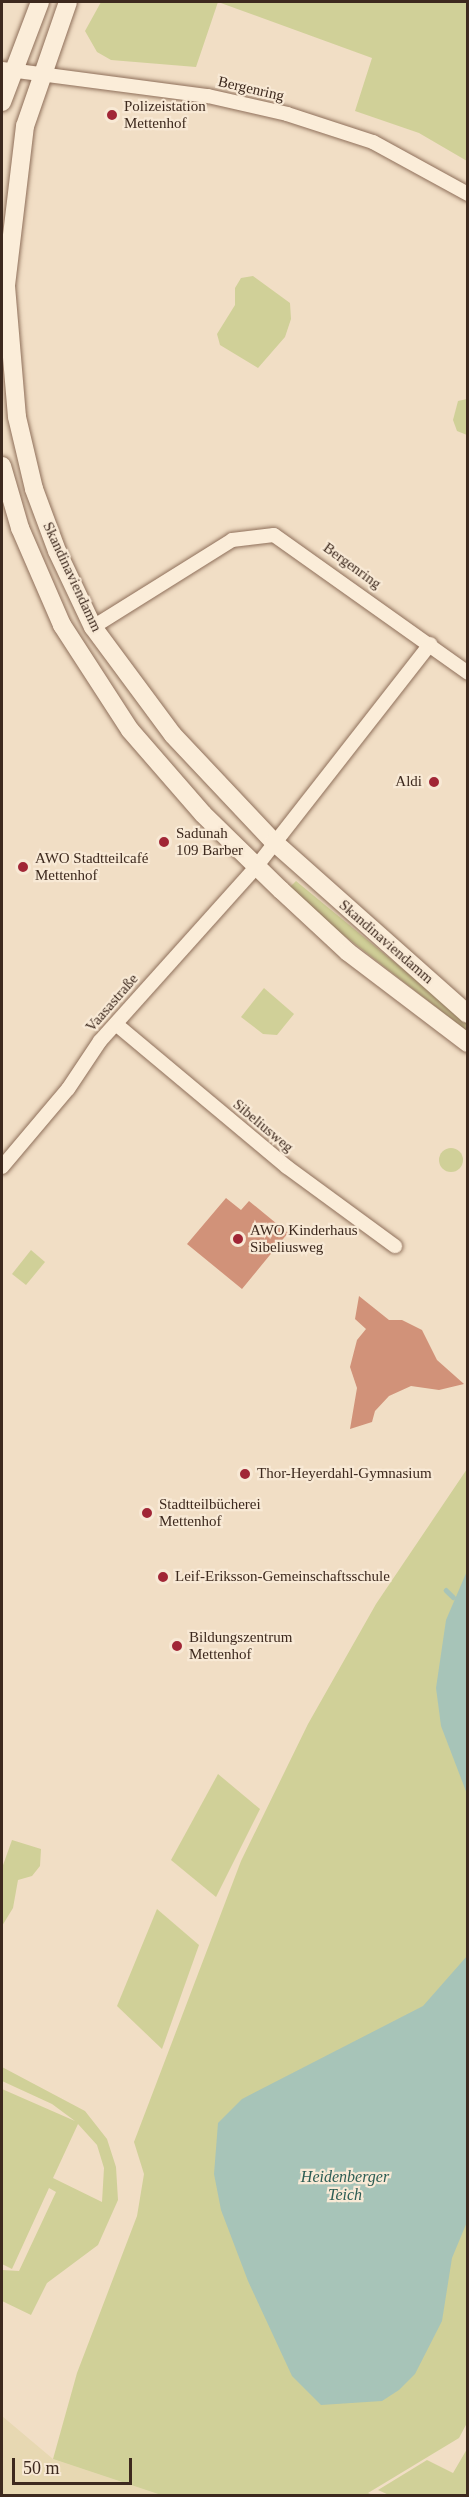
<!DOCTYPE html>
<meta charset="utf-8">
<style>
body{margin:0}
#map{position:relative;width:469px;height:2497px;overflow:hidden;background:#f1dec5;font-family:"Times New Roman",serif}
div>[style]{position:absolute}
.farmland>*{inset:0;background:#e7d8b2}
.green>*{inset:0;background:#d0d098}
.round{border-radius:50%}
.water>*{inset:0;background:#a7c4b8}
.stream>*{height:4.5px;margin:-2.25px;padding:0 2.25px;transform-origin:2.25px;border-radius:2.25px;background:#a7c4b8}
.building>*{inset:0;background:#d19279}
.roads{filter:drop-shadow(0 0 2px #8e6f5a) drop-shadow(0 0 2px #8e6f5a)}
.street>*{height:14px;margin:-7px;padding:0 7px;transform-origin:7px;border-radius:7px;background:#fbedd9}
.secondary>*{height:18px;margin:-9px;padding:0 9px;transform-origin:9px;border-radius:9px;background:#fbedd9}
.dots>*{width:16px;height:16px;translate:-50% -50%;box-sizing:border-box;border:3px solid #f8e9d5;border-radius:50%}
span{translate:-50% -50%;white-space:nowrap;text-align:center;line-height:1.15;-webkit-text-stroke:4.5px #f8e9d5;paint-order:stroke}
.street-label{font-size:15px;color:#3d291e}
.poi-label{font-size:15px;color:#3d291e}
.left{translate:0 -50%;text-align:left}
.right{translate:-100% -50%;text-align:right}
.water-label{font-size:16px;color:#2d5d54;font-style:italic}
.frame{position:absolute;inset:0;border:3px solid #3d291e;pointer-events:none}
.scale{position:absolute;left:12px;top:2458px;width:120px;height:27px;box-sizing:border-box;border:3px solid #3d291e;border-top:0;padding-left:8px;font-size:18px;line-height:21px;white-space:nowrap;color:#3d291e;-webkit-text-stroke:4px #f8e9d5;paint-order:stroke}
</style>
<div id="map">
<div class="farmland">
<i style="clip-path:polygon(2px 2416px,53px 2459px,161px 2495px,2px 2495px)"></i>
</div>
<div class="green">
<i style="clip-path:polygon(101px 2px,467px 2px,467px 161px,419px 133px,355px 111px,372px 58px,218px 2px,196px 67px,111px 60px,97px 52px,85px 31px)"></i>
<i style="clip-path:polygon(253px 276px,290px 303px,291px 319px,285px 337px,258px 368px,220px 345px,217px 334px,235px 305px,235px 288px,241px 278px)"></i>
<i style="clip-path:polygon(467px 399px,468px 399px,467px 435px,457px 431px,453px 420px,458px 401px)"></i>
<i style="clip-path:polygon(296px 881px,467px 1022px,467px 1031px,333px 927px,290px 887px)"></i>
<i style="clip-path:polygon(264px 988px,294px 1014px,277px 1035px,263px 1034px,241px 1017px)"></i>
<i class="round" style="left:439px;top:1148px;width:24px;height:24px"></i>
<i style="clip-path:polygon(31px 1250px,45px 1262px,26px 1285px,12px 1274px)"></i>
<i style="clip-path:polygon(467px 1469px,467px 2423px,459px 2438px,368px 2493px,373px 2495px,161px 2495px,53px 2459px,77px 2373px,137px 2216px,144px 2174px,134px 2142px,241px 1861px,308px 1724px,376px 1604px)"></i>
<i style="clip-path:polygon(218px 1774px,260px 1809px,216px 1897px,171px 1860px)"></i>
<i style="clip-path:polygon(12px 1840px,41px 1849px,40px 1866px,32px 1876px,18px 1880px,13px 1908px,2px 1926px,2px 1868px)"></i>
<i style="clip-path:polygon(157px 1909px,199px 1945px,162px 2049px,117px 2006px)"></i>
<i style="clip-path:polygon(evenodd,2px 2067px,85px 2111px,107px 2139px,116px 2167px,118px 2200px,98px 2245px,47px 2283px,31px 2315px,2px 2301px,2px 2270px,19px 2271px,56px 2192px,49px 2188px,12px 2269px,2px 2264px,2px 2089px,75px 2121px,52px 2104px,2px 2081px,2px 2067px,78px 2124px,97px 2145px,104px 2168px,102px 2202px,53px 2178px,78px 2124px)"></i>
<i style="clip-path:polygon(467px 2449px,467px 2495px,389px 2495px,378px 2490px,427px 2460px,453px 2473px)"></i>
</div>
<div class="water">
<i style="clip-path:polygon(467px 1571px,467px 1794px,441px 1726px,436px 1688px,446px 1620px)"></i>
<i style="clip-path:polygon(467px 1956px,467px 2222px,452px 2258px,442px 2321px,415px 2374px,399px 2390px,382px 2401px,321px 2405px,292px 2376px,248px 2281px,221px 2210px,214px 2174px,218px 2123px,242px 2099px,423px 2006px)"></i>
</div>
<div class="stream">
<i style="left:446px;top:1590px;width:10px;rotate:45deg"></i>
</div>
<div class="building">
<i style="clip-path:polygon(226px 1198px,241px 1210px,249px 1201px,288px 1233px,242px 1289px,187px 1244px)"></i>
<i style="clip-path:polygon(359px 1296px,389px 1320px,402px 1320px,422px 1330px,437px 1360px,464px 1384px,439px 1390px,411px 1386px,389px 1396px,375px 1411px,372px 1422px,350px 1429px,357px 1388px,350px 1367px,357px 1340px,366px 1329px,355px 1319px)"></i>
</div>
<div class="roads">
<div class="street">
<i style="left:2px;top:69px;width:208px;rotate:7.5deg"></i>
<i style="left:208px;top:96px;width:81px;rotate:12.8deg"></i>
<i style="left:287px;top:114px;width:90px;rotate:18deg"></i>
<i style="left:373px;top:142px;width:108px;rotate:28.7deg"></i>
<i style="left:93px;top:627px;width:164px;rotate:-32deg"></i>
<i style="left:232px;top:540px;width:42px;rotate:-6.8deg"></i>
<i style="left:274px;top:535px;width:238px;rotate:35.4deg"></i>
<i style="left:116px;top:1024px;width:223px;rotate:39.9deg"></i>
<i style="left:287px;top:1167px;width:134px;rotate:36.2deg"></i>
<i style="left:2px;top:1167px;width:102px;rotate:-49.8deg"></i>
<i style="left:68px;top:1089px;width:58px;rotate:-56.3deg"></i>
<i style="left:100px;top:1041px;width:234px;rotate:-48.1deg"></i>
<i style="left:256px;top:867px;width:283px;rotate:-52deg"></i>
</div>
<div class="secondary">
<i style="left:68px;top:2px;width:131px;rotate:109.1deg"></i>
<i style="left:25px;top:126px;width:161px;rotate:96.8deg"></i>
<i style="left:6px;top:286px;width:131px;rotate:85.2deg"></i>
<i style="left:17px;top:417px;width:74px;rotate:76.7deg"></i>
<i style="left:34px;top:489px;width:66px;rotate:69.6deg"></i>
<i style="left:57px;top:551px;width:84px;rotate:64.7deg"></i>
<i style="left:93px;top:627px;width:134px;rotate:53.5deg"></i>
<i style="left:173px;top:735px;width:147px;rotate:46.7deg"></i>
<i style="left:274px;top:842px;width:259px;rotate:41.6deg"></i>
<i style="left:2px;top:102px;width:107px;rotate:-69.2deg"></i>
<i style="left:2px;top:466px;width:65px;rotate:73.8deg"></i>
<i style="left:20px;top:528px;width:106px;rotate:66.6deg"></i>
<i style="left:62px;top:625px;width:125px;rotate:57.1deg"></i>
<i style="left:130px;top:730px;width:111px;rotate:49deg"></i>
<i style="left:203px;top:814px;width:109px;rotate:44.3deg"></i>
<i style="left:281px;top:890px;width:91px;rotate:42.8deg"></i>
<i style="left:348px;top:952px;width:151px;rotate:37.2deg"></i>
</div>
</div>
<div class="dots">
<i style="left:112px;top:115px;background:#a12636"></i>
<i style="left:434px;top:782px;background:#a12636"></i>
<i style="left:164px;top:842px;background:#a12636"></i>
<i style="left:23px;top:867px;background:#a12636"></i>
<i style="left:238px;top:1239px;background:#a12636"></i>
<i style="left:245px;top:1474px;background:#a12636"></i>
<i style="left:147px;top:1513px;background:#a12636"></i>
<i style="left:163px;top:1577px;background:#a12636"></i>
<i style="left:177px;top:1646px;background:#a12636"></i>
</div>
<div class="street-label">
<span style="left:251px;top:89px;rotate:13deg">Bergenring</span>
<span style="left:352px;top:566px;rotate:36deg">Bergenring</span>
<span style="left:72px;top:577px;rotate:65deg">Skandinaviendamm</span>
<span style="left:386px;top:942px;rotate:41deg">Skandinaviendamm</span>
<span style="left:112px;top:1003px;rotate:-49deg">Vaasastraße</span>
<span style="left:263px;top:1126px;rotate:40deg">Sibeliusweg</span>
</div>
<div class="poi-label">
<span class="left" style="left:124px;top:115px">Polizeistation<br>Mettenhof</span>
<span class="right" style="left:422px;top:782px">Aldi</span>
<span class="left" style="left:176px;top:842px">Sadunah<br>109 Barber</span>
<span class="left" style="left:35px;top:867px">AWO Stadtteilcafé<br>Mettenhof</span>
<span class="left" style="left:250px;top:1239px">AWO Kinderhaus<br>Sibeliusweg</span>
<span class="left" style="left:257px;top:1474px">Thor-Heyerdahl-Gymnasium</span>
<span class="left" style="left:159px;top:1513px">Stadtteilbücherei<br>Mettenhof</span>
<span class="left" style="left:175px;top:1577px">Leif-Eriksson-Gemeinschaftsschule</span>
<span class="left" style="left:189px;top:1646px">Bildungszentrum<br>Mettenhof</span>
</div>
<div class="water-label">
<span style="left:345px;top:2186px">Heidenberger<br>Teich</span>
</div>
<div class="frame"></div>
<div class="scale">50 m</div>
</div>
